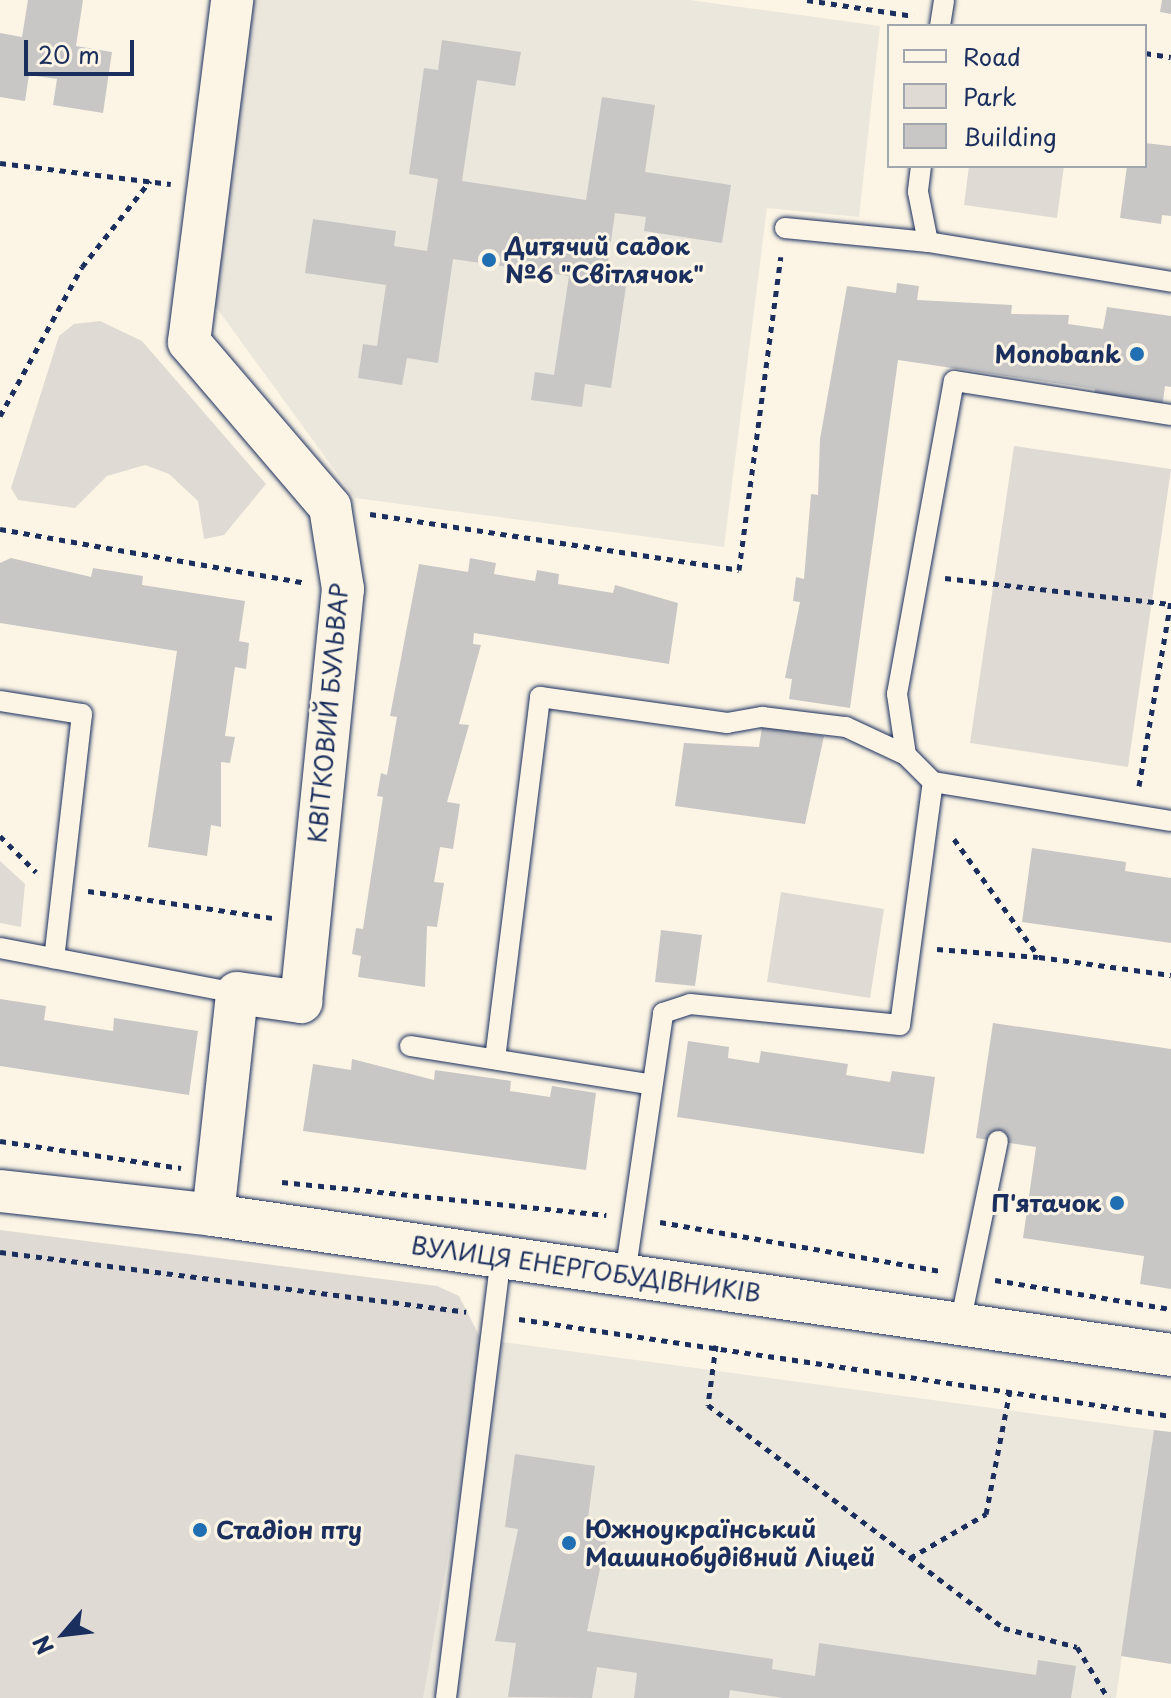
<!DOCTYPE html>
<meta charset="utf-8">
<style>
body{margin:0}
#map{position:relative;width:1171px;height:1698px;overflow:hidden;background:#fcf5e5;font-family:"Playpen Sans",sans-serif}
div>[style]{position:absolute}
.built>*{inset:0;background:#ece7dc}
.green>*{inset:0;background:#dfdbd4}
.building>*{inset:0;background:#c8c7c6}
.path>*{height:5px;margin-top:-2.5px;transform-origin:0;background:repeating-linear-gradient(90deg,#1b2f5e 0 6px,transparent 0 12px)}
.roads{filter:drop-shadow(0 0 2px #1b2f5e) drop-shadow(0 0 2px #1b2f5e)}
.lane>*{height:20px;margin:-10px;padding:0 10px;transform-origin:10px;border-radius:10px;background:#fcf5e5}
.street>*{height:42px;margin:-21px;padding:0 21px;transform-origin:21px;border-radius:21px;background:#fcf5e5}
.dots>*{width:22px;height:22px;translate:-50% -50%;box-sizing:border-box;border:4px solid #fcf5e5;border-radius:50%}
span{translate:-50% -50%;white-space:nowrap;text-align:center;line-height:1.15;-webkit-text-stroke:6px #fcf5e5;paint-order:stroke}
.poi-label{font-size:24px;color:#1b2f5e;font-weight:700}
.left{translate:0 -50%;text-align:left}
.right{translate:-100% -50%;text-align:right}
.street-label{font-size:24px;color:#1b2f5e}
.legend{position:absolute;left:887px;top:24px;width:260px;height:144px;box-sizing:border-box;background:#fcf5e5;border:2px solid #a2a6af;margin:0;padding:10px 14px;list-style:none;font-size:24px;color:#1b2f5e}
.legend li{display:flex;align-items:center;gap:16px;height:40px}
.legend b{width:40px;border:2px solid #a2a6af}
.north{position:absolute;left:24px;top:1594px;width:80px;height:80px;-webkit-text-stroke:6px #fcf5e5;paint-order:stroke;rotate:242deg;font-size:22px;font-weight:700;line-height:32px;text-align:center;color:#1b2f5e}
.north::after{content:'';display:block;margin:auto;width:28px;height:36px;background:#1b2f5e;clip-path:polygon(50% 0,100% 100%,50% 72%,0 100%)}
.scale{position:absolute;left:24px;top:40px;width:110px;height:36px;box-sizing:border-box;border:4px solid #1b2f5e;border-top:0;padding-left:10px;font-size:24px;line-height:28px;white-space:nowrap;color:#1b2f5e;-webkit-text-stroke:6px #fcf5e5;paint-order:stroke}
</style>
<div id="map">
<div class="built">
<i style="clip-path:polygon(251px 0,690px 0,880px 26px,859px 217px,767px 208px,724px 547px,355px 498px,213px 303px)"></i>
<i style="clip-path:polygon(0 1274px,1154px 1430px,1116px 1698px,0 1698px)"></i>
</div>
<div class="green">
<i style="clip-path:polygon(969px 166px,1064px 166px,1057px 218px,964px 205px)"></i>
<i style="clip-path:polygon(100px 321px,142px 341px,266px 484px,224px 535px,204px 539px,198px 501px,169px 474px,145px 465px,107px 476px,75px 508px,18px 500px,11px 488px,59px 336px,74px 324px)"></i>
<i style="clip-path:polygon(1014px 446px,1171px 469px,1128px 767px,970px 743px)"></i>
<i style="clip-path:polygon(0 861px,25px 884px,21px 927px,0 923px)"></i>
<i style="clip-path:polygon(781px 892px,884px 909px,870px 998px,767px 982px)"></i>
<i style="clip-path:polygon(0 1230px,437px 1286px,459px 1296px,485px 1347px,423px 1698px,0 1698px)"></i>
</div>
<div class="building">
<i style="clip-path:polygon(28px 0,83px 0,76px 46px,112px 52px,103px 113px,53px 105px,57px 79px,29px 75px,25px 101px,0 97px,0 33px,22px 37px)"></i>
<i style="clip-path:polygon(1162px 0,1171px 0,1171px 14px,1160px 12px)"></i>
<i style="clip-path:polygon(442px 40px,521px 52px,515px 86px,477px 80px,462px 181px,586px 200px,602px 97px,655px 105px,645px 172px,731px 185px,722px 243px,644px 231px,646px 217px,615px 213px,605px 283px,626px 286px,611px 388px,585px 384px,582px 407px,531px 400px,535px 372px,554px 375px,569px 276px,453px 259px,438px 363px,407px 358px,402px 385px,358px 378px,363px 344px,377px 346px,386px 285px,305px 273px,313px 219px,396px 231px,394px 246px,427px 251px,438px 179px,409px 174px,424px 68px,438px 70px)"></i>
<i style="clip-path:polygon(1145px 143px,1171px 146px,1171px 216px,1162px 215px,1161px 224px,1120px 218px,1127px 166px,1145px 166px)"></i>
<i style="clip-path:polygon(897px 283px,919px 286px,917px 300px,1012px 305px,1011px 314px,1069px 315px,1068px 324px,1103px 329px,1107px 307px,1171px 316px,1171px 387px,1165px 386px,1162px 409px,1094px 399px,1095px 389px,898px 360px,850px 708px,789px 699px,792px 679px,785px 678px,800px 602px,793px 601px,796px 577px,804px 579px,811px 494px,818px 495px,820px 439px,847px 286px,896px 293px)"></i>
<i style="clip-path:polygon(11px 558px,91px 577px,93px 568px,143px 576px,142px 585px,245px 601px,239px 641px,249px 643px,246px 669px,235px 667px,225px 736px,235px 737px,230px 763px,221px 762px,221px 827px,211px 825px,207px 856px,148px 847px,177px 651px,0 623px,0 563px)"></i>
<i style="clip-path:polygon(470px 558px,496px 563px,494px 574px,535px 581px,537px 570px,559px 574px,558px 584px,613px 593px,615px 585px,678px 603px,669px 664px,474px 633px,473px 644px,481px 645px,459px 724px,469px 725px,447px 802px,460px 804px,453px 849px,440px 847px,434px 882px,444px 883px,437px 927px,427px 926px,425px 987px,358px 977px,361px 956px,352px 954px,356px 928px,363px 929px,383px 797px,377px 796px,381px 773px,387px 775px,397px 717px,390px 716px,419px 564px,468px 572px)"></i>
<i style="clip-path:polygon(762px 727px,824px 736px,805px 824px,675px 806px,684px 743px,759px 747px)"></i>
<i style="clip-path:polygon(1032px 848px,1126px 862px,1125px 871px,1171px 878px,1171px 943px,1022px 922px)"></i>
<i style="clip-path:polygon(661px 930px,702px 935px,695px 986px,655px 982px)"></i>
<i style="clip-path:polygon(0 999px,46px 1006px,44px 1020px,113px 1031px,114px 1018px,198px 1031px,189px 1095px,0 1066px)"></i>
<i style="clip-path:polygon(993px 1023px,1171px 1049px,1171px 1289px,1140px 1284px,1144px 1256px,1023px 1238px,1036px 1147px,976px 1138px)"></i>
<i style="clip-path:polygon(688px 1041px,729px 1047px,728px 1058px,759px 1063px,761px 1051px,848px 1064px,846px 1075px,890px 1082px,892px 1071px,935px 1077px,924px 1154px,677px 1117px)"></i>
<i style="clip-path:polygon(352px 1059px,434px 1080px,435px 1070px,511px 1081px,510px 1091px,550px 1097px,552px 1086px,596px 1093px,586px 1170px,303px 1131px,313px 1064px,351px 1070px)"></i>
<i style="clip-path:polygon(1154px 1430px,1171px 1432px,1171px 1664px,1121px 1656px)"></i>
<i style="clip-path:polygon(515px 1454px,595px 1466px,588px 1518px,610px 1521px,587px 1631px,773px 1659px,772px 1669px,815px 1676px,819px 1643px,1036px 1675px,1038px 1660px,1076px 1666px,1071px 1698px,783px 1698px,730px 1690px,729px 1698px,634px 1698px,637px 1673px,597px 1667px,592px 1698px,508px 1697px,516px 1643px,495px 1641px,518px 1529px,505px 1527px)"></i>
</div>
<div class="path">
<i style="left:807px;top:0;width:108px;rotate:8.5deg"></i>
<i style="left:1145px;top:53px;width:26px;rotate:9deg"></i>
<i style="left:0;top:163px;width:172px;rotate:7deg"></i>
<i style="left:0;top:416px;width:170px;rotate:-61.2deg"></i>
<i style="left:82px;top:267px;width:110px;rotate:-51.7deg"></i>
<i style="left:370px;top:514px;width:373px;rotate:8.6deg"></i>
<i style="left:739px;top:570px;width:316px;rotate:-82.4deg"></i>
<i style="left:0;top:529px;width:307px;rotate:10deg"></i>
<i style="left:945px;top:578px;width:227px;rotate:6.6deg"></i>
<i style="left:1139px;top:786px;width:188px;rotate:-80.2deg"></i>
<i style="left:0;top:836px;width:51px;rotate:45deg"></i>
<i style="left:954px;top:839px;width:145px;rotate:54.2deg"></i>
<i style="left:1039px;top:957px;width:133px;rotate:7.8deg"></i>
<i style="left:88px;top:891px;width:186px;rotate:8.3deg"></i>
<i style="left:937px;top:949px;width:101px;rotate:4.5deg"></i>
<i style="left:0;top:1141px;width:183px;rotate:8.5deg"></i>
<i style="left:282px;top:1182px;width:326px;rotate:5.8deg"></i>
<i style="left:660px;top:1222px;width:286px;rotate:9.9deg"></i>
<i style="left:0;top:1252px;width:470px;rotate:7.3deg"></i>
<i style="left:995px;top:1280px;width:178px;rotate:9.4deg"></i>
<i style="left:519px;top:1319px;width:659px;rotate:8.46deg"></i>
<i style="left:716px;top:1345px;width:61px;rotate:97.6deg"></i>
<i style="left:708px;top:1405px;width:371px;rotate:37deg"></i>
<i style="left:1004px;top:1628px;width:75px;rotate:14.6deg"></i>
<i style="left:1077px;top:1647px;width:60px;rotate:58.7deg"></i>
<i style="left:910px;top:1558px;width:88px;rotate:-30.1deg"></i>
<i style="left:986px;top:1514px;width:125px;rotate:-79deg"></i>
</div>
<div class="roads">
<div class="lane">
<i style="left:940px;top:26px;width:26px;rotate:-81deg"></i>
<i style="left:921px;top:166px;width:26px;rotate:97deg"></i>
<i style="left:918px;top:192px;width:51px;rotate:78.7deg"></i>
<i style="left:928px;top:242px;width:246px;rotate:9.3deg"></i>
<i style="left:785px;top:228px;width:144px;rotate:5.6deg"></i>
<i style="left:0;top:701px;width:83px;rotate:9deg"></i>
<i style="left:82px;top:714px;width:246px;rotate:96.5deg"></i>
<i style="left:933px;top:782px;width:241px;rotate:9.3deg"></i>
<i style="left:0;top:948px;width:241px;rotate:10.8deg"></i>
<i style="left:410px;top:1046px;width:241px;rotate:9.1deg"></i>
<i style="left:495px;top:1059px;width:365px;rotate:-82.9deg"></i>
<i style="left:540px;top:697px;width:189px;rotate:7.9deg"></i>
<i style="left:727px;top:723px;width:36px;rotate:-10deg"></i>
<i style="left:762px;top:717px;width:85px;rotate:6.8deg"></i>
<i style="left:846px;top:727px;width:66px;rotate:25deg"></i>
<i style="left:625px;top:1275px;width:265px;rotate:-81.7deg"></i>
<i style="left:663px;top:1013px;width:28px;rotate:-18deg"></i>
<i style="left:690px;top:1004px;width:211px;rotate:5.7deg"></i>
<i style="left:900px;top:1025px;width:245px;rotate:-82.3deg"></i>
<i style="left:933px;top:782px;width:38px;rotate:-135deg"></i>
<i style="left:906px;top:755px;width:62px;rotate:-98.4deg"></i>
<i style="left:897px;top:694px;width:318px;rotate:-79.7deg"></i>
<i style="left:954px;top:381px;width:220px;rotate:8.9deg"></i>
<i style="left:960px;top:1324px;width:187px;rotate:-78.3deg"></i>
<i style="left:446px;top:1698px;width:445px;rotate:-82.9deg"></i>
</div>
<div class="street">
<i style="left:0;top:1191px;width:214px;rotate:6.4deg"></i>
<i style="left:213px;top:1215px;width:968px;rotate:8.31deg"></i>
<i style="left:213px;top:1215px;width:223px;rotate:-83.8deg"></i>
<i style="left:237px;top:993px;width:65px;rotate:8deg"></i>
<i style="left:301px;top:1002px;width:415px;rotate:-84.2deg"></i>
<i style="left:343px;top:589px;width:83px;rotate:-99deg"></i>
<i style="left:330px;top:507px;width:217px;rotate:-130.5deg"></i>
<i style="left:189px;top:342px;width:345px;rotate:-82.8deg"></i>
</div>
</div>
<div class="dots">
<i style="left:489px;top:260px;background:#1f6fb2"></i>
<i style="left:1137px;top:354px;background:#1f6fb2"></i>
<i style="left:1117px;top:1203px;background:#1f6fb2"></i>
<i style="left:200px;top:1530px;background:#1f6fb2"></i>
<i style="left:569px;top:1543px;background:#1f6fb2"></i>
</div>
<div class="poi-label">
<span class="left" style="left:505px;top:260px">Дитячий садок<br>№6 "Світлячок"</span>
<span class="right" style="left:1121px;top:354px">Monobank</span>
<span class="right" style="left:1101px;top:1203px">П'ятачок</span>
<span class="left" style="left:585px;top:1543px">Южноукраїнський<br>Машинобудівний Ліцей</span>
<span class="left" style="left:216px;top:1530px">Стадіон пту</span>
</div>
<div class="street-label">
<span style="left:328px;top:713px;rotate:-85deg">КВІТКОВИЙ БУЛЬВАР</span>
<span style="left:586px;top:1269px;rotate:8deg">ВУЛИЦЯ ЕНЕРГОБУДІВНИКІВ</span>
</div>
<ul class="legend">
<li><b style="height:10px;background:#fcf5e5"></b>Road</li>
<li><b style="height:22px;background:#dfdbd4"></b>Park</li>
<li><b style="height:22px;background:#c8c7c6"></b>Building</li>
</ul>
<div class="north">N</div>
<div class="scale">20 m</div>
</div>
